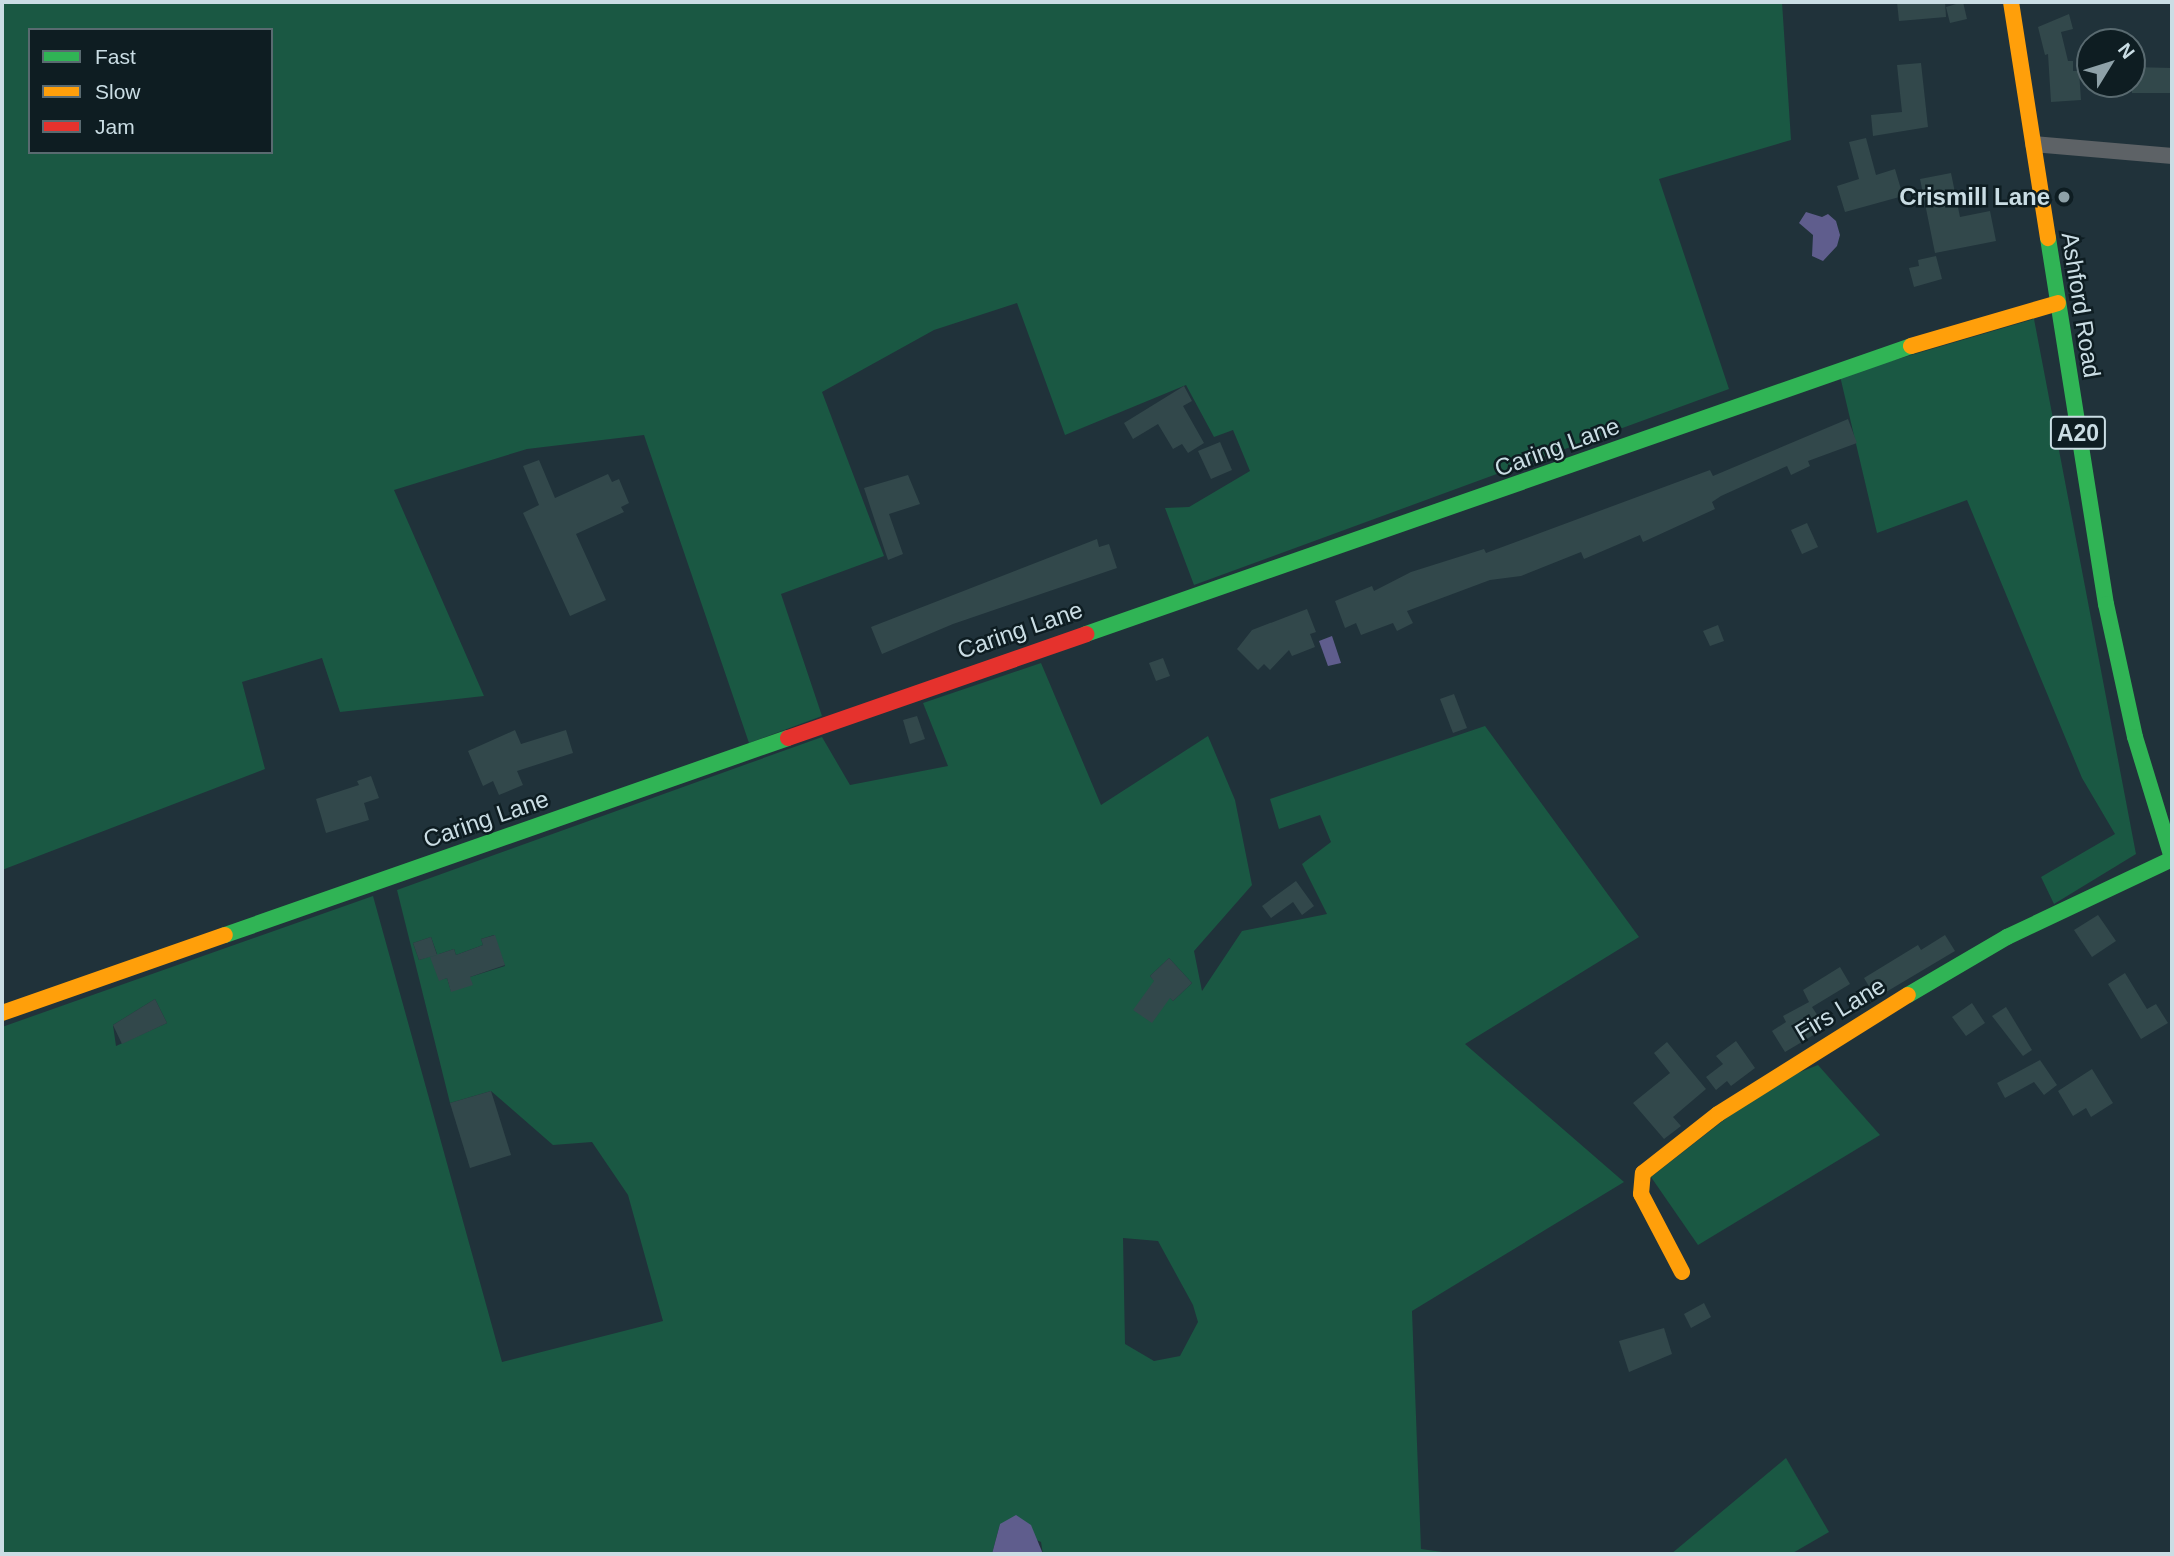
<!DOCTYPE html>
<style>
body{margin:0}
#map{position:relative;width:2174px;height:1556px;overflow:hidden;background:#20323a;font-family:Arial,sans-serif}
div>[style]{position:absolute}
.green>*{inset:0;background:#1a5843}
.water>*{inset:0;background:#5f5d8d}
.building>*{inset:0;background:#32484b}
.street>*{height:16px;margin:-8px;padding:0 8px;transform-origin:8px;border-radius:8px;background:#5d6266}
.fast>*{height:16px;margin:-8px;padding:0 8px;transform-origin:8px;border-radius:8px;background:#30b455}
.slow>*{height:16px;margin:-8px;padding:0 8px;transform-origin:8px;border-radius:8px;background:#ff9f0a}
.jam>*{height:16px;margin:-8px;padding:0 8px;transform-origin:8px;border-radius:8px;background:#e5322d}
.dots>*{width:19px;height:19px;translate:-50% -50%;box-sizing:border-box;border:4px solid #0e1d22;border-radius:50%}
span{translate:-50% -50%;white-space:nowrap;text-align:center;line-height:1.15;-webkit-text-stroke:5px #0e1d22;paint-order:stroke}
.shield-label span{padding:2px 5px;background:#0e1d22;border:2px solid;border-radius:5px;-webkit-text-stroke-width:0}
.shield-label{font-size:23px;color:#cadde4;font-weight:700}
.poi-label{font-size:24px;color:#cadde4;font-weight:700}
.right{translate:-100% -50%;text-align:right}
.street-label{font-size:24px;color:#cadde4}
.frame{position:absolute;inset:0;border:4px solid #cadde4;pointer-events:none}
.legend{position:absolute;left:28px;top:28px;width:245px;height:126px;box-sizing:border-box;background:#0e1d22;border:2px solid #596a70;margin:0;padding:9px 12px;list-style:none;font-size:21px;color:#cadde4}
.legend li{display:flex;align-items:center;gap:14px;height:35px}
.legend b{width:35px;border:2px solid #596a70}
.north{position:absolute;left:2076px;top:28px;width:70px;height:70px;box-sizing:border-box;background:#0e1d22;border:2px solid #596a70;border-radius:50%;rotate:52deg;font-size:19px;font-weight:700;line-height:28px;text-align:center;color:#cadde4}
.north::after{content:'';display:block;margin:auto;width:24px;height:32px;background:#8ea1a8;clip-path:polygon(50% 0,100% 100%,50% 72%,0 100%)}
</style>
<div id="map">
<div class="green">
<i style="clip-path:polygon(evenodd,2px 2px,1782px 2px,1791px 140px,1659px 179px,1729px 389px,1194px 585px,1165px 508px,1189px 507px,1250px 471px,1233px 430px,1214px 437px,1186px 385px,1065px 435px,1017px 303px,934px 330px,822px 392px,884px 556px,781px 594px,822px 716px,749px 743px,644px 435px,527px 449px,394px 490px,484px 696px,340px 712px,322px 658px,242px 682px,265px 769px,2px 870px,2px 2px,30px 30px,271px 30px,271px 152px,30px 152px,30px 30px)"></i>
<i style="clip-path:polygon(2034px 319px,2136px 854px,2054px 904px,2041px 877px,2115px 834px,2082px 778px,1967px 500px,1877px 533px,1840px 376px)"></i>
<i style="clip-path:polygon(evenodd,1041px 663px,1101px 805px,1208px 736px,1235px 800px,1252px 885px,1194px 951px,1202px 991px,1242px 931px,1327px 914px,1302px 864px,1331px 842px,1320px 815px,1279px 829px,1270px 799px,1485px 726px,1639px 937px,1465px 1044px,1624px 1182px,1412px 1311px,1421px 1549px,1457px 1554px,1043px 1554px,1041px 1542px,1000px 1524px,992px 1554px,2px 1554px,2px 1027px,373px 896px,502px 1362px,663px 1321px,628px 1195px,592px 1142px,553px 1145px,491px 1091px,450px 1103px,397px 890px,822px 737px,850px 785px,948px 766px,923px 703px,1041px 663px,494px 935px,505px 966px,470px 977px,451px 991px,447px 978px,439px 980px,439px 954px,454px 949px,456px 955px,483px 945px,481px 939px,494px 935px,1041px 663px,431px 937px,437px 954px,419px 960px,413px 943px,431px 937px,1041px 663px,1169px 958px,1192px 983px,1173px 1001px,1150px 976px,1169px 958px,1041px 663px,155px 999px,167px 1023px,116px 1046px,113px 1025px,155px 999px,1041px 663px,1123px 1238px,1158px 1241px,1193px 1305px,1198px 1322px,1180px 1356px,1154px 1361px,1125px 1344px,1123px 1238px)"></i>
<i style="clip-path:polygon(1818px 1065px,1880px 1135px,1698px 1245px,1651px 1177px,1770px 1084px)"></i>
<i style="clip-path:polygon(1786px 1458px,1829px 1532px,1791px 1554px,1671px 1554px)"></i>
</div>
<div class="water">
<i style="clip-path:polygon(1806px 212px,1822px 217px,1828px 214px,1836px 221px,1840px 235px,1837px 246px,1823px 261px,1812px 256px,1813px 235px,1799px 223px)"></i>
<i style="clip-path:polygon(1332px 636px,1341px 663px,1328px 666px,1319px 641px)"></i>
<i style="clip-path:polygon(1016px 1515px,1031px 1525px,1043px 1554px,992px 1554px,1000px 1524px)"></i>
</div>
<div class="building">
<i style="clip-path:polygon(1897px 2px,1945px 2px,1946px 17px,1899px 21px)"></i>
<i style="clip-path:polygon(1963px 2px,1967px 19px,1950px 23px,1946px 7px)"></i>
<i style="clip-path:polygon(2069px 14px,2073px 29px,2061px 32px,2068px 61px,2073px 61px,2073px 71px,2079px 71px,2081px 100px,2051px 102px,2048px 54px,2045px 55px,2038px 27px)"></i>
<i style="clip-path:polygon(1921px 63px,1928px 127px,1873px 136px,1871px 115px,1902px 112px,1897px 65px)"></i>
<i style="clip-path:polygon(2132px 67px,2172px 68px,2172px 93px,2132px 93px)"></i>
<i style="clip-path:polygon(1866px 138px,1876px 175px,1895px 169px,1903px 196px,1845px 212px,1837px 186px,1859px 179px,1849px 142px)"></i>
<i style="clip-path:polygon(1951px 173px,1960px 217px,1990px 211px,1996px 241px,1935px 253px,1920px 179px)"></i>
<i style="clip-path:polygon(1936px 256px,1942px 279px,1914px 287px,1909px 268px,1919px 266px,1918px 260px)"></i>
<i style="clip-path:polygon(1184px 386px,1192px 401px,1183px 406px,1204px 443px,1188px 453px,1182px 444px,1173px 449px,1158px 424px,1133px 439px,1124px 423px)"></i>
<i style="clip-path:polygon(1848px 419px,1857px 443px,1808px 461px,1810px 466px,1791px 475px,1787px 466px,1721px 496px,1712px 502px,1715px 509px,1643px 542px,1640px 535px,1584px 559px,1581px 552px,1521px 576px,1490px 580px,1407px 611px,1413px 623px,1397px 631px,1393px 623px,1361px 635px,1356px 623px,1345px 628px,1335px 601px,1372px 586px,1374px 591px,1411px 572px,1484px 549px,1486px 553px,1710px 470px,1713px 476px)"></i>
<i style="clip-path:polygon(1220px 442px,1232px 470px,1211px 479px,1198px 451px)"></i>
<i style="clip-path:polygon(539px 460px,555px 498px,608px 474px,612px 482px,619px 479px,629px 503px,621px 507px,624px 512px,576px 534px,606px 600px,570px 616px,523px 513px,539px 505px,523px 466px)"></i>
<i style="clip-path:polygon(908px 475px,920px 504px,889px 514px,903px 554px,888px 560px,864px 488px)"></i>
<i style="clip-path:polygon(1807px 523px,1818px 547px,1802px 554px,1791px 530px)"></i>
<i style="clip-path:polygon(1097px 539px,1099px 547px,1109px 544px,1117px 568px,953px 624px,882px 654px,871px 627px)"></i>
<i style="clip-path:polygon(1307px 609px,1316px 632px,1310px 634px,1315px 647px,1292px 656px,1289px 650px,1270px 670px,1264px 664px,1258px 670px,1237px 649px,1252px 630px)"></i>
<i style="clip-path:polygon(1718px 625px,1724px 641px,1710px 646px,1703px 631px)"></i>
<i style="clip-path:polygon(1163px 658px,1170px 676px,1156px 681px,1149px 663px)"></i>
<i style="clip-path:polygon(1454px 694px,1467px 728px,1453px 733px,1440px 699px)"></i>
<i style="clip-path:polygon(917px 716px,925px 739px,910px 744px,903px 720px)"></i>
<i style="clip-path:polygon(515px 730px,521px 744px,566px 730px,573px 753px,517px 771px,523px 785px,499px 795px,493px 781px,483px 786px,468px 751px)"></i>
<i style="clip-path:polygon(371px 776px,379px 798px,364px 803px,369px 820px,326px 833px,316px 799px,359px 785px,357px 781px)"></i>
<i style="clip-path:polygon(1296px 881px,1314px 906px,1302px 915px,1293px 902px,1271px 918px,1262px 906px)"></i>
<i style="clip-path:polygon(2098px 915px,2116px 941px,2092px 957px,2074px 930px)"></i>
<i style="clip-path:polygon(495px 935px,505px 965px,470px 977px,473px 985px,451px 992px,447px 978px,439px 981px,430px 957px,454px 949px,456px 955px,483px 945px,481px 939px)"></i>
<i style="clip-path:polygon(1945px 935px,1955px 951px,1876px 998px,1864px 978px,1918px 945px,1921px 950px)"></i>
<i style="clip-path:polygon(431px 937px,437px 955px,419px 960px,413px 943px)"></i>
<i style="clip-path:polygon(1169px 958px,1192px 983px,1173px 1001px,1170px 998px,1152px 1023px,1133px 1010px,1154px 981px,1150px 976px)"></i>
<i style="clip-path:polygon(1840px 967px,1850px 984px,1812px 1007px,1820px 1019px,1811px 1025px,1817px 1033px,1785px 1052px,1772px 1031px,1786px 1022px,1783px 1016px,1809px 1002px,1803px 990px)"></i>
<i style="clip-path:polygon(2125px 973px,2147px 1009px,2156px 1004px,2168px 1023px,2141px 1039px,2108px 984px)"></i>
<i style="clip-path:polygon(155px 999px,167px 1023px,122px 1044px,113px 1025px)"></i>
<i style="clip-path:polygon(1972px 1003px,1985px 1023px,1966px 1036px,1952px 1017px)"></i>
<i style="clip-path:polygon(2006px 1007px,2032px 1050px,2023px 1056px,1992px 1016px)"></i>
<i style="clip-path:polygon(1736px 1041px,1755px 1068px,1731px 1086px,1727px 1081px,1716px 1090px,1706px 1077px,1723px 1064px,1716px 1056px)"></i>
<i style="clip-path:polygon(1667px 1042px,1706px 1089px,1673px 1117px,1681px 1126px,1664px 1139px,1633px 1103px,1670px 1073px,1654px 1053px)"></i>
<i style="clip-path:polygon(2040px 1060px,2057px 1085px,2044px 1095px,2034px 1082px,2005px 1098px,1997px 1083px)"></i>
<i style="clip-path:polygon(2092px 1069px,2113px 1103px,2091px 1117px,2086px 1108px,2073px 1116px,2058px 1091px)"></i>
<i style="clip-path:polygon(491px 1091px,511px 1155px,470px 1168px,450px 1103px)"></i>
<i style="clip-path:polygon(1704px 1303px,1711px 1317px,1691px 1328px,1684px 1314px)"></i>
<i style="clip-path:polygon(1664px 1328px,1672px 1354px,1629px 1372px,1619px 1341px)"></i>
</div>
<div class="street">
<i style="left:2033px;top:144px;width:140px;rotate:4.9deg"></i>
</div>
<div class="fast">
<i style="left:2048px;top:238px;width:371px;rotate:81deg"></i>
<i style="left:2106px;top:604px;width:136px;rotate:77.7deg"></i>
<i style="left:2135px;top:737px;width:127px;rotate:73deg"></i>
<i style="left:1086px;top:634px;width:874px;rotate:-19.24deg"></i>
<i style="left:225px;top:935px;width:596px;rotate:-19.29deg"></i>
<i style="left:1908px;top:995px;width:115px;rotate:-30.4deg"></i>
<i style="left:2007px;top:937px;width:183px;rotate:-25.3deg"></i>
</div>
<div class="slow">
<i style="left:2011px;top:2px;width:239px;rotate:81.1deg"></i>
<i style="left:1911px;top:346px;width:153px;rotate:-16.3deg"></i>
<i style="left:2px;top:1013px;width:236px;rotate:-19.3deg"></i>
<i style="left:1682px;top:1272px;width:88px;rotate:-117.7deg"></i>
<i style="left:1641px;top:1194px;width:21px;rotate:-85deg"></i>
<i style="left:1643px;top:1173px;width:95px;rotate:-38.2deg"></i>
<i style="left:1718px;top:1114px;width:224px;rotate:-32.1deg"></i>
</div>
<div class="jam">
<i style="left:788px;top:738px;width:316px;rotate:-19.2deg"></i>
</div>
<div class="dots">
<i style="left:2064px;top:197px;background:#8ea1a8"></i>
</div>
<div class="shield-label">
<span style="left:2078px;top:433px">A20</span>
</div>
<div class="poi-label">
<span class="right" style="left:2050px;top:197px">Crismill Lane</span>
</div>
<div class="street-label">
<span style="left:2081px;top:305px;rotate:81deg">Ashford Road</span>
<span style="left:1557px;top:447px;rotate:-20deg">Caring Lane</span>
<span style="left:1020px;top:630px;rotate:-19deg">Caring Lane</span>
<span style="left:486px;top:819px;rotate:-19deg">Caring Lane</span>
<span style="left:1840px;top:1009px;rotate:-31deg">Firs Lane</span>
</div>
<div class="frame"></div>
<ul class="legend">
<li><b style="height:9px;background:#30b455"></b>Fast</li>
<li><b style="height:9px;background:#ff9f0a"></b>Slow</li>
<li><b style="height:9px;background:#e5322d"></b>Jam</li>
</ul>
<div class="north">N</div>
</div>
